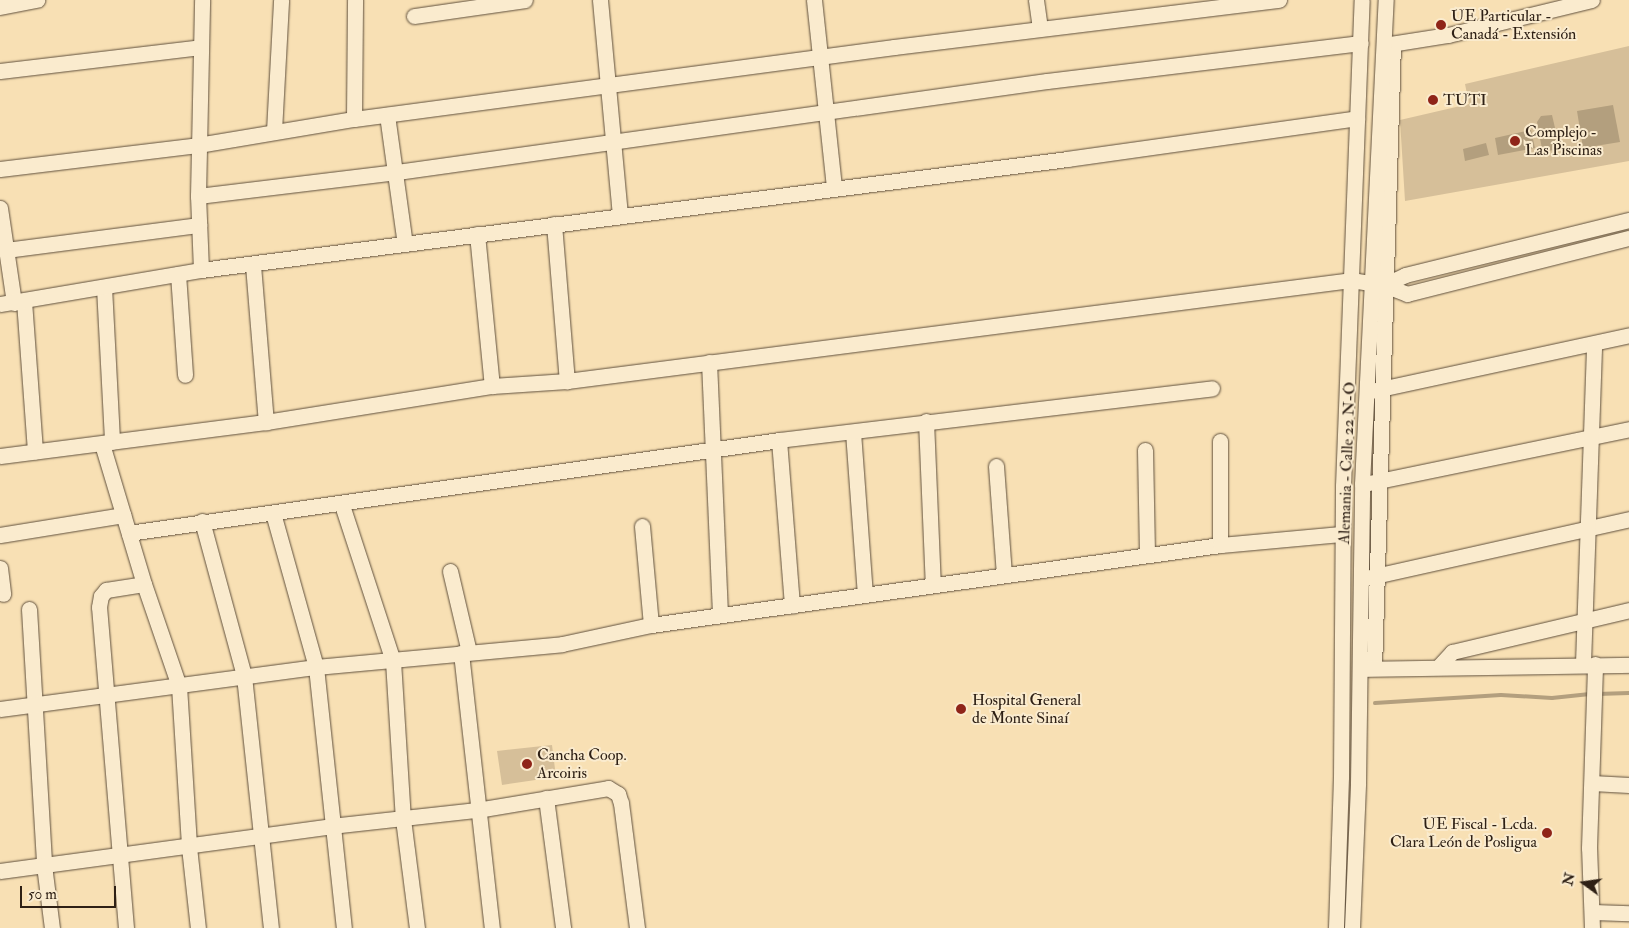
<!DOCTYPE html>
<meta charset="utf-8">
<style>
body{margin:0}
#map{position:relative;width:1629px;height:928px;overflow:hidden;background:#f8e0b4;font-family:"IM FELL Double Pica",serif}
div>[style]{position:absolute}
.green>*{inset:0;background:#d6bf99}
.water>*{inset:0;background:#b39f7e}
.stream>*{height:4px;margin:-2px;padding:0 2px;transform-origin:2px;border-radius:2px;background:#b39f7e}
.roads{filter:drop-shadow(0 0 1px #60503d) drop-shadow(0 0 1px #60503d)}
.minor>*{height:15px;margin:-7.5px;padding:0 7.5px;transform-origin:7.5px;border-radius:7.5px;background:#faebce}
.dots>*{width:14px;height:14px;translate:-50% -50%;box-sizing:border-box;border:2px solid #faebce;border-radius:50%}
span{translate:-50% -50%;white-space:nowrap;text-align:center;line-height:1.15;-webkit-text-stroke:4px #faebce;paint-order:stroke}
.poi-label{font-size:16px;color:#2e2015}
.left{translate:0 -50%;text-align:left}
.right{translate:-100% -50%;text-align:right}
.street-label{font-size:16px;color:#2e2015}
.north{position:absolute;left:1559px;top:858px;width:50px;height:50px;-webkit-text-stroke:4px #faebce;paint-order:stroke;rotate:284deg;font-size:14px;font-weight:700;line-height:20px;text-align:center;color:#2e2015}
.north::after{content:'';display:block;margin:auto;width:18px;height:22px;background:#2e2015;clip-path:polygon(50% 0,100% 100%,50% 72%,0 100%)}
.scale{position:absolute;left:20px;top:886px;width:96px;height:22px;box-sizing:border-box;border:2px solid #2e2015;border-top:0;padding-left:6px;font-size:15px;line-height:18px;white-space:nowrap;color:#2e2015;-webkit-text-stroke:4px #faebce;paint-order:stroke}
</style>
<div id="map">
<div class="green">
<i style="clip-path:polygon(1629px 46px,1629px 161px,1405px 201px,1400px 120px,1469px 104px,1465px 84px)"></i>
<i style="clip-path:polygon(552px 745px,556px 777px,502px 785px,497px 751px)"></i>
</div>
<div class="water">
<i style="clip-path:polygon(1613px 105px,1620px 142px,1583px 148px,1577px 111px)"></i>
<i style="clip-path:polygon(1552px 115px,1559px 145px,1554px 150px,1546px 151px,1542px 149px,1537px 122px,1541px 116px)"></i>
<i style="clip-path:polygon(1531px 130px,1535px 148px,1498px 155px,1495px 138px)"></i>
<i style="clip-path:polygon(1486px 143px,1489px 155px,1465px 161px,1463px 149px)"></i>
</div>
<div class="stream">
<i style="left:1597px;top:694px;width:32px;rotate:-2deg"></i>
<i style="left:1375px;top:703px;width:126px;rotate:-3.6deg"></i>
<i style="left:1501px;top:695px;width:51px;rotate:3.4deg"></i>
<i style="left:1552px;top:698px;width:38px;rotate:-6deg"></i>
</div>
<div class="roads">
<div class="minor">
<i style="left:600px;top:0;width:215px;rotate:84.7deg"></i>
<i style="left:814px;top:0;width:189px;rotate:83.9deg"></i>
<i style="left:1036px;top:0;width:28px;rotate:82deg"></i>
<i style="left:0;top:7px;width:38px;rotate:-11deg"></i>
<i style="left:414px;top:16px;width:112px;rotate:-8.2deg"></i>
<i style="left:1384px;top:45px;width:65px;rotate:-8.9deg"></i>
<i style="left:1448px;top:35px;width:148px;rotate:-13.7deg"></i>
<i style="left:0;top:71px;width:202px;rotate:-6.8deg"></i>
<i style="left:387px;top:115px;width:130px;rotate:82.1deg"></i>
<i style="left:354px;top:119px;width:119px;rotate:-89.5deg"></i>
<i style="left:274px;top:131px;width:131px;rotate:-86.9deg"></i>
<i style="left:0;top:169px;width:199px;rotate:-6.9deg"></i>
<i style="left:198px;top:145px;width:158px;rotate:-9.5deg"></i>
<i style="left:354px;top:119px;width:545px;rotate:-7.59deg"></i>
<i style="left:894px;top:47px;width:388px;rotate:-7deg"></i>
<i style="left:198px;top:196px;width:200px;rotate:-6.9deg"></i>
<i style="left:397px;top:172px;width:656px;rotate:-7.97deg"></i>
<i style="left:1047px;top:81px;width:316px;rotate:-6.9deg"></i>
<i style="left:0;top:208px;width:96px;rotate:81.6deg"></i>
<i style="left:554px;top:224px;width:158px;rotate:85.3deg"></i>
<i style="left:477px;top:234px;width:153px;rotate:84.4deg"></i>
<i style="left:6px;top:250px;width:195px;rotate:-7.4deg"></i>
<i style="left:253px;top:265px;width:158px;rotate:85.3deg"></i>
<i style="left:201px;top:270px;width:74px;rotate:-92.3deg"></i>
<i style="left:198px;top:196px;width:196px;rotate:-88.8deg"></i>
<i style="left:178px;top:274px;width:101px;rotate:86deg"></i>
<i style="left:1384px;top:285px;width:23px;rotate:-25deg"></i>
<i style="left:1405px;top:275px;width:231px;rotate:-13.8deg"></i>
<i style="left:104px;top:287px;width:155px;rotate:87deg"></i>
<i style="left:24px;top:301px;width:151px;rotate:85.8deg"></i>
<i style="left:0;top:304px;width:204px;rotate:-9.6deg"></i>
<i style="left:201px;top:270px;width:873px;rotate:-7.3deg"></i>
<i style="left:1067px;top:159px;width:293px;rotate:-8deg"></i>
<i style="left:709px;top:362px;width:253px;rotate:87.5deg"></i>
<i style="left:1371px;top:391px;width:264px;rotate:-12.2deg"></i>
<i style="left:926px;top:421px;width:164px;rotate:87.6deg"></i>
<i style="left:853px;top:432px;width:163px;rotate:85.8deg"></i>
<i style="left:779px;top:440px;width:166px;rotate:85.5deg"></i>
<i style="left:1220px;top:441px;width:104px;rotate:90deg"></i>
<i style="left:102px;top:444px;width:146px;rotate:73.3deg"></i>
<i style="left:144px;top:584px;width:108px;rotate:71.1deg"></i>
<i style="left:179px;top:686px;width:161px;rotate:86.4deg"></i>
<i style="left:189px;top:847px;width:81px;rotate:83.7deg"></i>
<i style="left:1145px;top:450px;width:105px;rotate:88.9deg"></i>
<i style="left:0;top:456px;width:268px;rotate:-7.3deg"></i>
<i style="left:266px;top:422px;width:229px;rotate:-9.1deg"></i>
<i style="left:492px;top:386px;width:75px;rotate:-3.8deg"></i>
<i style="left:567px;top:381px;width:790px;rotate:-7.34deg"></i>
<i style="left:1351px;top:280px;width:33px;rotate:9deg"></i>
<i style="left:1384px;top:285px;width:25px;rotate:21deg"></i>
<i style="left:1407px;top:294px;width:229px;rotate:-14.2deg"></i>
<i style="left:996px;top:466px;width:109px;rotate:85.8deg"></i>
<i style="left:1369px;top:483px;width:266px;rotate:-11.7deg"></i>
<i style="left:342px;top:505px;width:164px;rotate:71.9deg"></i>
<i style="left:393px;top:661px;width:158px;rotate:86.4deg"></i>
<i style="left:403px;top:819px;width:110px;rotate:82.7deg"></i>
<i style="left:273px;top:513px;width:160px;rotate:74.4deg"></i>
<i style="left:316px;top:667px;width:262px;rotate:83.9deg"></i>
<i style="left:202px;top:521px;width:161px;rotate:74.8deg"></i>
<i style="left:244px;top:676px;width:253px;rotate:83.9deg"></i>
<i style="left:642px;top:526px;width:99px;rotate:84.8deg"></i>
<i style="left:129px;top:533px;width:657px;rotate:-8.14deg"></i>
<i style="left:779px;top:440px;width:436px;rotate:-6.8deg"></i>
<i style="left:0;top:535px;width:125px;rotate:-9.2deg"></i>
<i style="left:0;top:568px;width:26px;rotate:83deg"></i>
<i style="left:450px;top:571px;width:83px;rotate:76.8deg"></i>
<i style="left:1366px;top:578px;width:270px;rotate:-12.6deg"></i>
<i style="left:29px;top:609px;width:256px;rotate:86.6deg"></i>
<i style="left:44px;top:865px;width:64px;rotate:82.8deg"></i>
<i style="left:461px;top:653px;width:277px;rotate:83.6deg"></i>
<i style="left:1583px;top:663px;width:319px;rotate:-88deg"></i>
<i style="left:1440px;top:665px;width:18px;rotate:-47deg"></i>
<i style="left:1452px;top:652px;width:182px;rotate:-13.3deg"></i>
<i style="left:1374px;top:668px;width:624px;rotate:-88.26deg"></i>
<i style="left:1363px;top:669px;width:266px;rotate:-0.9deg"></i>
<i style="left:0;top:709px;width:319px;rotate:-7.6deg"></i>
<i style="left:316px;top:667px;width:247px;rotate:-5.3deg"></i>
<i style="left:562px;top:644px;width:91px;rotate:-12.1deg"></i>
<i style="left:651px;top:625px;width:575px;rotate:-8deg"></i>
<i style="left:1220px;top:545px;width:122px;rotate:-5.2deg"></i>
<i style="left:1592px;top:783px;width:37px;rotate:3deg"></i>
<i style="left:546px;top:798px;width:131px;rotate:82.5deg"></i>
<i style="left:0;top:871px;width:334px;rotate:-7.7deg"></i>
<i style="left:331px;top:826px;width:147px;rotate:-6.3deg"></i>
<i style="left:477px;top:810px;width:133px;rotate:-9.5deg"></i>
<i style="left:608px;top:788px;width:12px;rotate:31deg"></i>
<i style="left:618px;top:794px;width:9px;rotate:72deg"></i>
<i style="left:621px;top:803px;width:126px;rotate:82.7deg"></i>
<i style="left:1593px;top:912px;width:36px;rotate:2deg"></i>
<i style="left:126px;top:928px;width:322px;rotate:-94.8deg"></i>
<i style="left:99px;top:607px;width:11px;rotate:-80deg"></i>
<i style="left:101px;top:596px;width:8px;rotate:-50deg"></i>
<i style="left:106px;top:590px;width:38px;rotate:-9deg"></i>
<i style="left:1336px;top:928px;width:151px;rotate:-88.1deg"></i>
<i style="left:1341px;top:777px;width:291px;rotate:-89.6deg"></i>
<i style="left:1343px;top:486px;width:486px;rotate:-87.8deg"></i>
<i style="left:1352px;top:928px;width:145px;rotate:-87.6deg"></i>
<i style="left:1358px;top:783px;width:299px;rotate:-89.2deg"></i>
<i style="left:1362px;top:484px;width:485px;rotate:-87.2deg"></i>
<i style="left:1592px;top:928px;width:80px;rotate:-92.1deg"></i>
<i style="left:1589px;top:848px;width:184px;rotate:-88.1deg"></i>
</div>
</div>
<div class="dots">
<i style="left:1441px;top:25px;background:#8f2418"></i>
<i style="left:1433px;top:100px;background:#8f2418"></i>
<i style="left:1515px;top:141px;background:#8f2418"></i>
<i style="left:961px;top:709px;background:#8f2418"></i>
<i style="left:527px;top:764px;background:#8f2418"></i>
<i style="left:1547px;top:833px;background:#8f2418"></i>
</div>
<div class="poi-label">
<span class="left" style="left:1451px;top:25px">UE Particular -<br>Canadá - Extensión</span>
<span class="left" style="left:1443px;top:100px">TUTI</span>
<span class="left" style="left:1525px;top:141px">Complejo -<br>Las Piscinas</span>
<span class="left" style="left:972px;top:709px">Hospital General<br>de Monte Sinaí</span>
<span class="left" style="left:537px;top:764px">Cancha Coop.<br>Arcoiris</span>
<span class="right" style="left:1537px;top:833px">UE Fiscal - Lcda.<br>Clara León de Posligua</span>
</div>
<div class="street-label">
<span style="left:1347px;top:463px;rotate:-88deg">Alemania - Calle 22 N-O</span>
</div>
<div class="north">N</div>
<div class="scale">50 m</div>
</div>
